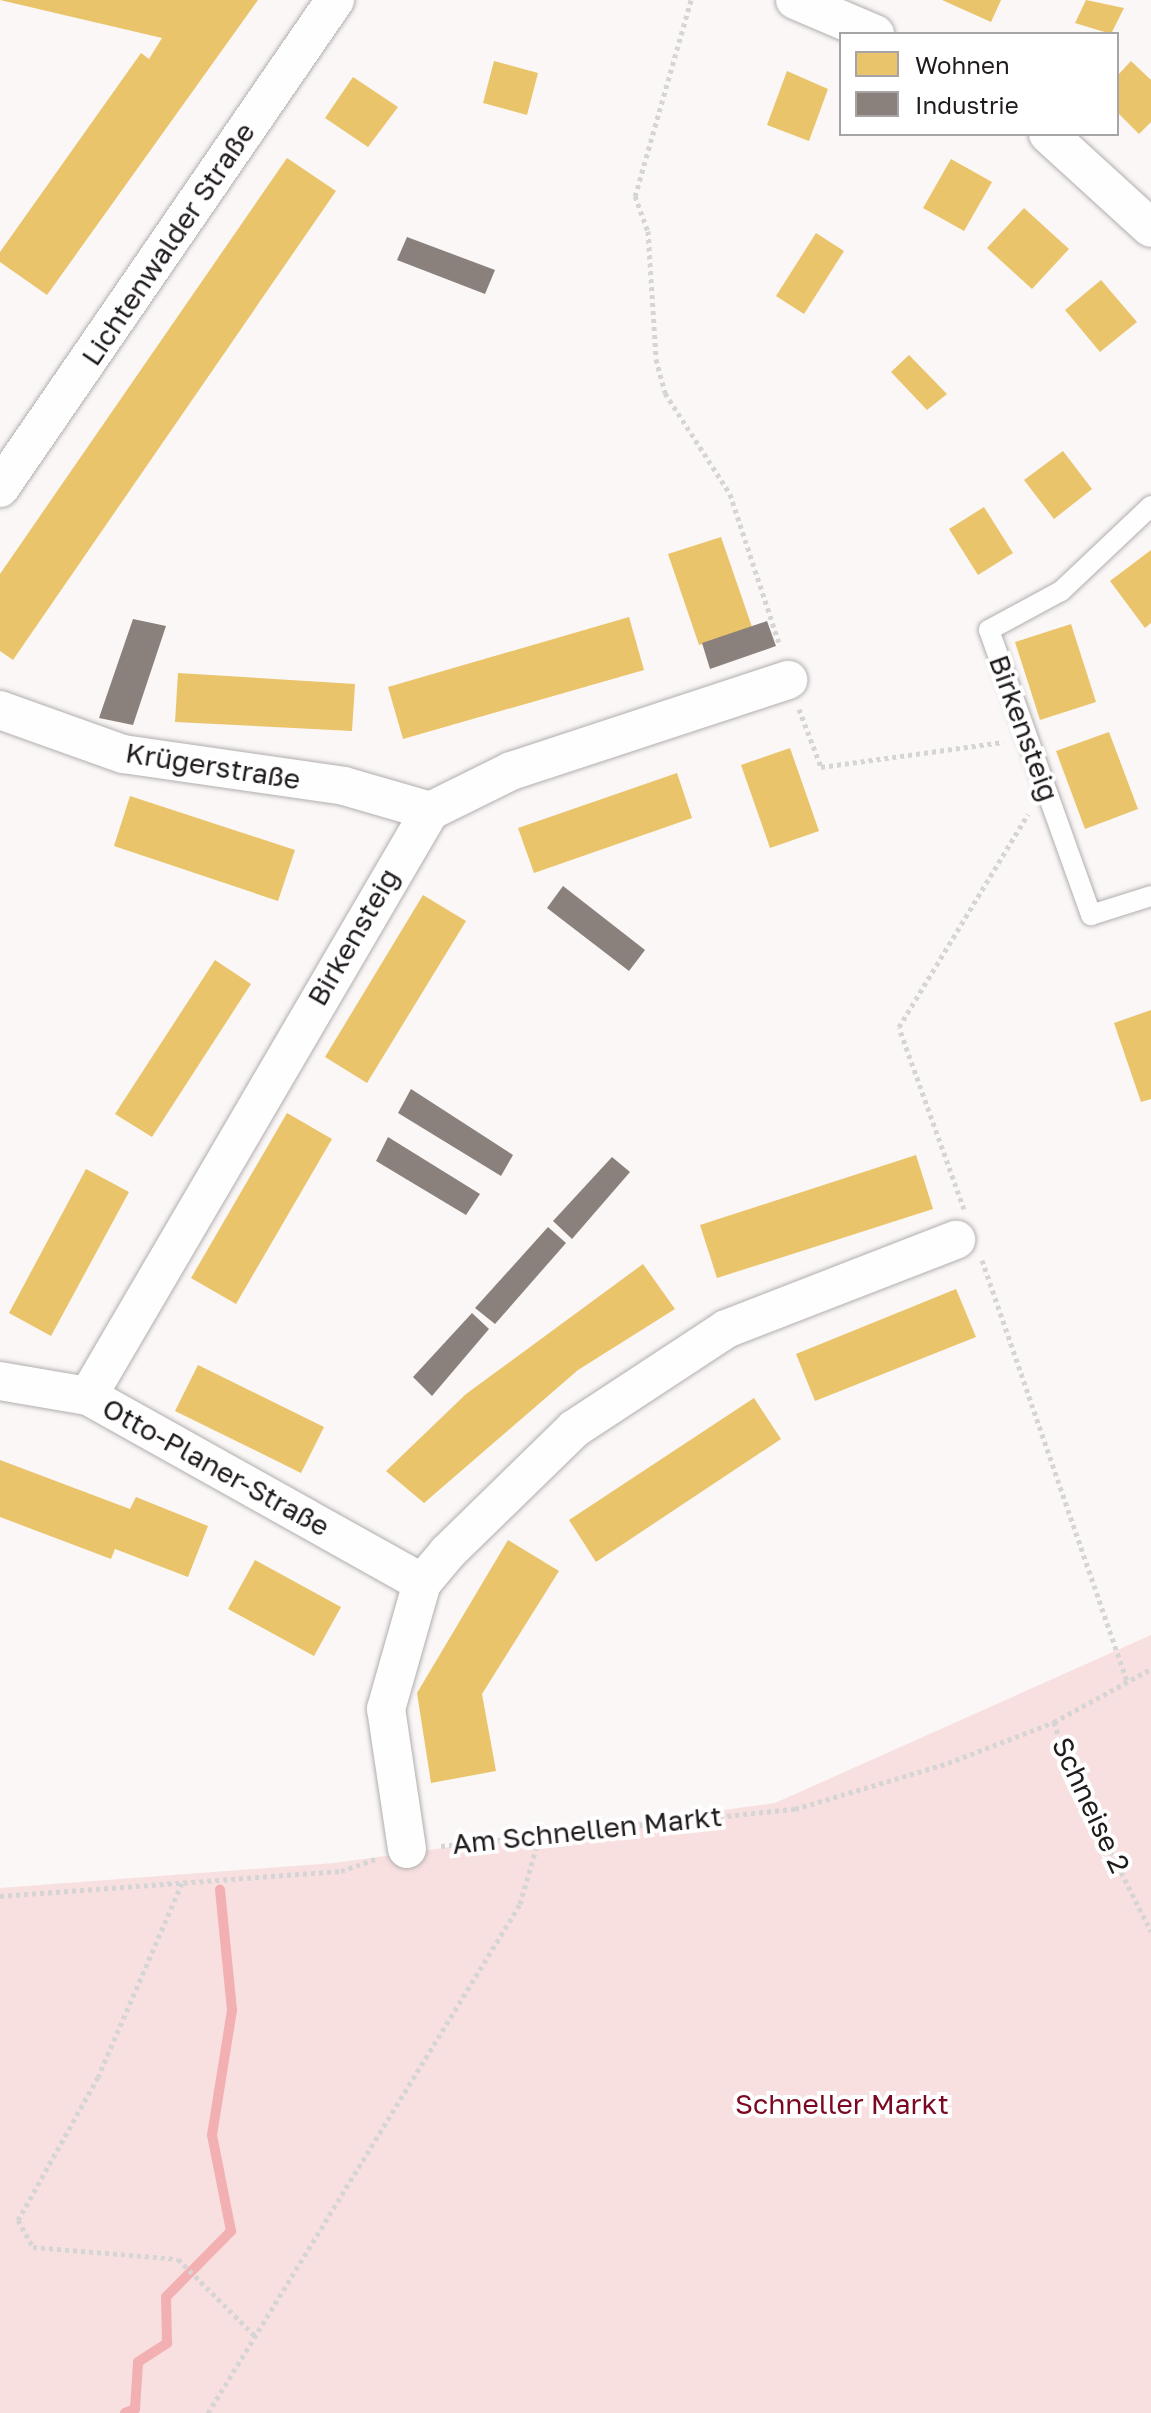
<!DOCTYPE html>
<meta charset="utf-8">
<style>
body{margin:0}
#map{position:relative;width:1151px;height:2413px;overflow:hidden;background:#fbf7f7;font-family:"Golos Text",sans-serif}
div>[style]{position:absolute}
.green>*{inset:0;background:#f9e0e0}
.homes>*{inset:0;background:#e9c46a}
.industry>*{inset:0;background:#8a817c}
.stream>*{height:10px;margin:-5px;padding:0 5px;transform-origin:5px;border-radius:5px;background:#f3b0b2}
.path>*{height:5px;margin-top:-2.5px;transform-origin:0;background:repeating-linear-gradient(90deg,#d6d5d5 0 4px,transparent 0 8px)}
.roads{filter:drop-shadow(0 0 2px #b2aeae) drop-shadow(0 0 2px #b2aeae)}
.lane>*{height:20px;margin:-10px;padding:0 10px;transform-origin:10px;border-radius:10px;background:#fefefe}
.street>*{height:38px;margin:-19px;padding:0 19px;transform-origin:19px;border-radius:19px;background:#fefefe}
span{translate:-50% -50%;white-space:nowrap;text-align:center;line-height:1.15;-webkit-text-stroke:8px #fff;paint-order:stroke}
.street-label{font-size:28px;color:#211c1c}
.park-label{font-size:28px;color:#7b0821}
.legend{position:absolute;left:839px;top:32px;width:280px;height:104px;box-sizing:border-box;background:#fff;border:2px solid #a6a4a4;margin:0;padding:10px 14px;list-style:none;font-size:24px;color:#211c1c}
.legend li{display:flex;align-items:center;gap:16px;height:40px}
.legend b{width:40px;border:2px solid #a6a4a4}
</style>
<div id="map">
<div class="green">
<i style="clip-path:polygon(1151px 1635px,1151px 2413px,0 2413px,0 1888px,334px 1863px,775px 1803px)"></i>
</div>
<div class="homes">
<i style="clip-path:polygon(0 0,258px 0,47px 295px,0 262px,0 252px,141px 53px,149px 59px,162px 38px)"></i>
<i style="clip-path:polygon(942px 0,1001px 0,991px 22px)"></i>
<i style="clip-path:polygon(1086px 0,1124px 8px,1111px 34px,1075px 23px)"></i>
<i style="clip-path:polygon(494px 61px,538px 73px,527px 115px,483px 103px)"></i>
<i style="clip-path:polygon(1131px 61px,1151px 80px,1151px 122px,1139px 134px,1117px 112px,1117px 76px)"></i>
<i style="clip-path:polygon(787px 71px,828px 89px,809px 141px,767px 125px)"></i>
<i style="clip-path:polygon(353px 77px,398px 107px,368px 147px,325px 118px)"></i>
<i style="clip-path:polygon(287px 158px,336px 191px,13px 660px,0 651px,0 574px)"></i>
<i style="clip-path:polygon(951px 159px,992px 182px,964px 231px,923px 208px)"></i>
<i style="clip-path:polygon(1024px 208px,1069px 249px,1032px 289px,987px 248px)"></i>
<i style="clip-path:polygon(816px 233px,844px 251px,804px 314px,776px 296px)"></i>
<i style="clip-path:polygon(1101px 280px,1137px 322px,1100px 352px,1065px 310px)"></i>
<i style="clip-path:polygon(909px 355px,947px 394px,927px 410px,891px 372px)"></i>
<i style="clip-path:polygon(1063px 451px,1092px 489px,1054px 519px,1024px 480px)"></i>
<i style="clip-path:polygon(984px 507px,1013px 553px,978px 575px,949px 529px)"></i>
<i style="clip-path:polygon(721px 537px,752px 627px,699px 645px,668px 554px)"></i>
<i style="clip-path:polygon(1151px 550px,1151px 623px,1145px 628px,1110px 581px)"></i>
<i style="clip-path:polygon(629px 617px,644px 670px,403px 739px,388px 687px)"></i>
<i style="clip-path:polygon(1071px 624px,1096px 702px,1040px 720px,1015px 642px)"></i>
<i style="clip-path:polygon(178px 673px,355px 684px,352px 731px,175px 722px)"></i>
<i style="clip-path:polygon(1109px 732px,1138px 809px,1085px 829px,1056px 751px)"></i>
<i style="clip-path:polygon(790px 748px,819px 831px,770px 848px,741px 765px)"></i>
<i style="clip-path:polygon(677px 773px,692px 818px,534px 873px,518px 828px)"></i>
<i style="clip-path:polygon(130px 796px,295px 850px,278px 901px,114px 846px)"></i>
<i style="clip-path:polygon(423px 895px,466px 921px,367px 1083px,325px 1057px)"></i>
<i style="clip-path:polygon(215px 960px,251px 984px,152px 1137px,115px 1114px)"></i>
<i style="clip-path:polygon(1151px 1010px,1151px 1099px,1141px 1102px,1114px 1023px)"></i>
<i style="clip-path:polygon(287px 1113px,332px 1139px,236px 1304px,191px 1278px)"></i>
<i style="clip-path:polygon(916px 1155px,933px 1209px,717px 1278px,700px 1225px)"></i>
<i style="clip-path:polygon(86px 1169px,129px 1192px,51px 1336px,9px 1313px)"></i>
<i style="clip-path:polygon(643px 1264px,675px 1309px,578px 1370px,424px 1503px,386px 1471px,466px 1394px)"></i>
<i style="clip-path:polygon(956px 1289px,976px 1337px,815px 1401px,796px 1354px)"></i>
<i style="clip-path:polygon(198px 1365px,324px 1427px,301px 1473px,175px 1411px)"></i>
<i style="clip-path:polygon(754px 1398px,781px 1439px,596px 1562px,569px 1520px)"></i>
<i style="clip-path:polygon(0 1460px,130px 1509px,136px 1497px,208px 1526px,188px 1577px,115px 1549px,111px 1559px,0 1517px)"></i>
<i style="clip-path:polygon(508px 1540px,559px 1571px,482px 1694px,496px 1771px,431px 1783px,417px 1693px)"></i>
<i style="clip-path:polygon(255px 1560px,341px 1607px,314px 1656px,228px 1609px)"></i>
</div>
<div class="industry">
<i style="clip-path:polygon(407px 237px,495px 270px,485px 294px,397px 260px)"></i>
<i style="clip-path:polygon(133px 619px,166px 626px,133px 725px,99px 718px)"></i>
<i style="clip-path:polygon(767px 621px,776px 646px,710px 669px,702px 643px)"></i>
<i style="clip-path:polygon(563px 886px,645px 950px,629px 971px,547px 908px)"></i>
<i style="clip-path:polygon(411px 1089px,513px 1155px,501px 1176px,398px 1113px)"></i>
<i style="clip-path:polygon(388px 1137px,480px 1194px,466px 1215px,376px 1161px)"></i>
<i style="clip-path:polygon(612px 1157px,630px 1172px,572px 1239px,553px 1221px)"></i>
<i style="clip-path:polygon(548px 1227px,566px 1243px,495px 1324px,475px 1308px)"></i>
<i style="clip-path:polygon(472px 1313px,489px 1329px,432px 1396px,413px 1377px)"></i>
</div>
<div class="stream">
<i style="left:125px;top:2413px;width:11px;rotate:-22deg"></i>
<i style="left:135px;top:2409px;width:47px;rotate:-86.3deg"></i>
<i style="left:138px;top:2362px;width:35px;rotate:-33deg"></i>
<i style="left:167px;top:2343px;width:46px;rotate:-91.2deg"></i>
<i style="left:166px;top:2297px;width:93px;rotate:-45.4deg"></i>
<i style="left:231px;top:2231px;width:98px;rotate:-101.2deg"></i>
<i style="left:212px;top:2135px;width:127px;rotate:-80.9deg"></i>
<i style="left:232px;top:2010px;width:121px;rotate:-95.7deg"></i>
</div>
<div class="path">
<i style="left:691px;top:0;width:204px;rotate:105.9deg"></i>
<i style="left:635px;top:196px;width:37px;rotate:70deg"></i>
<i style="left:648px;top:231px;width:128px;rotate:86.4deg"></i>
<i style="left:656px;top:359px;width:35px;rotate:75deg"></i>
<i style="left:665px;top:393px;width:120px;rotate:57.2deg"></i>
<i style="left:730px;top:494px;width:160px;rotate:71.8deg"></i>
<i style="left:799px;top:709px;width:62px;rotate:69.2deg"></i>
<i style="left:821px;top:767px;width:184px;rotate:-7.8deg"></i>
<i style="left:964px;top:1209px;width:193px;rotate:-109.7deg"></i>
<i style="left:899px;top:1027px;width:249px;rotate:-58.8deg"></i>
<i style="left:982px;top:1260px;width:446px;rotate:71deg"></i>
<i style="left:1054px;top:1722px;width:45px;rotate:73.2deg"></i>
<i style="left:1067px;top:1765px;width:186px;rotate:63.2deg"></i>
<i style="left:441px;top:1846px;width:356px;rotate:-6deg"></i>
<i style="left:795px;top:1809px;width:160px;rotate:-16.7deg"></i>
<i style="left:948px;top:1763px;width:114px;rotate:-21.1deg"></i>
<i style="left:1054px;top:1722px;width:111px;rotate:-28.7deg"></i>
<i style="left:182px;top:1883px;width:211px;rotate:113.4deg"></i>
<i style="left:98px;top:2077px;width:164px;rotate:119.2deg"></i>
<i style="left:18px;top:2220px;width:31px;rotate:61deg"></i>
<i style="left:33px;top:2247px;width:145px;rotate:4.7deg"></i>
<i style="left:178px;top:2259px;width:109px;rotate:45deg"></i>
<i style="left:0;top:1896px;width:342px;rotate:-4.2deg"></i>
<i style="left:341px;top:1871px;width:37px;rotate:-19deg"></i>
<i style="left:208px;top:2413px;width:597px;rotate:-58.49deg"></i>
<i style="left:520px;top:1904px;width:72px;rotate:-73.8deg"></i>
</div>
<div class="roads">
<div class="lane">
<i style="left:1151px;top:506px;width:124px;rotate:136.6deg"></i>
<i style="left:1061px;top:591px;width:82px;rotate:151.6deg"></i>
<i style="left:989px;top:630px;width:303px;rotate:70.3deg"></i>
<i style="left:1091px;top:915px;width:63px;rotate:-17.6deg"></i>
</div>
<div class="street">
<i style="left:795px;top:0;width:87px;rotate:23deg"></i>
<i style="left:1048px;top:134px;width:139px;rotate:42.4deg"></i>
<i style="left:0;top:488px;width:592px;rotate:-55.53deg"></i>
<i style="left:0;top:710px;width:131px;rotate:19.7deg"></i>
<i style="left:123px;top:754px;width:223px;rotate:8.2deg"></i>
<i style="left:344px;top:786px;width:90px;rotate:16.2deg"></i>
<i style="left:0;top:1381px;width:89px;rotate:9.7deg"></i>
<i style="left:88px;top:1396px;width:383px;rotate:29.2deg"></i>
<i style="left:88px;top:1396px;width:678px;rotate:-59.69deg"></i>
<i style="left:430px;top:811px;width:90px;rotate:-26.3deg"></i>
<i style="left:511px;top:771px;width:292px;rotate:-18.2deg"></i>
<i style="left:407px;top:1849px;width:142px;rotate:-98.5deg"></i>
<i style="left:386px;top:1709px;width:131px;rotate:-74.1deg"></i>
<i style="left:422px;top:1583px;width:40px;rotate:-50deg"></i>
<i style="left:448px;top:1552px;width:176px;rotate:-44.3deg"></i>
<i style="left:574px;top:1429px;width:182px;rotate:-33.3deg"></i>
<i style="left:726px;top:1329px;width:247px;rotate:-21.2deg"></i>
</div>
</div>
<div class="street-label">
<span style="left:168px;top:244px;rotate:-56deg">Lichtenwalder Straße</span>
<span style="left:1024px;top:728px;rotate:70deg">Birkensteig</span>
<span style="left:213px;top:766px;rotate:9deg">Krügerstraße</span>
<span style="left:353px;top:937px;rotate:-60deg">Birkensteig</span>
<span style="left:216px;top:1467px;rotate:29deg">Otto-Planer-Straße</span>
<span style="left:1091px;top:1805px;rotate:65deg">Schneise 2</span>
<span style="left:587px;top:1830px;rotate:-6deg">Am Schnellen Markt</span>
</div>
<div class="park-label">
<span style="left:842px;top:2104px">Schneller Markt</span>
</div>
<ul class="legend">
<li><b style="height:22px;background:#e9c46a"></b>Wohnen</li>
<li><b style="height:22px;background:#8a817c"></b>Industrie</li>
</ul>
</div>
